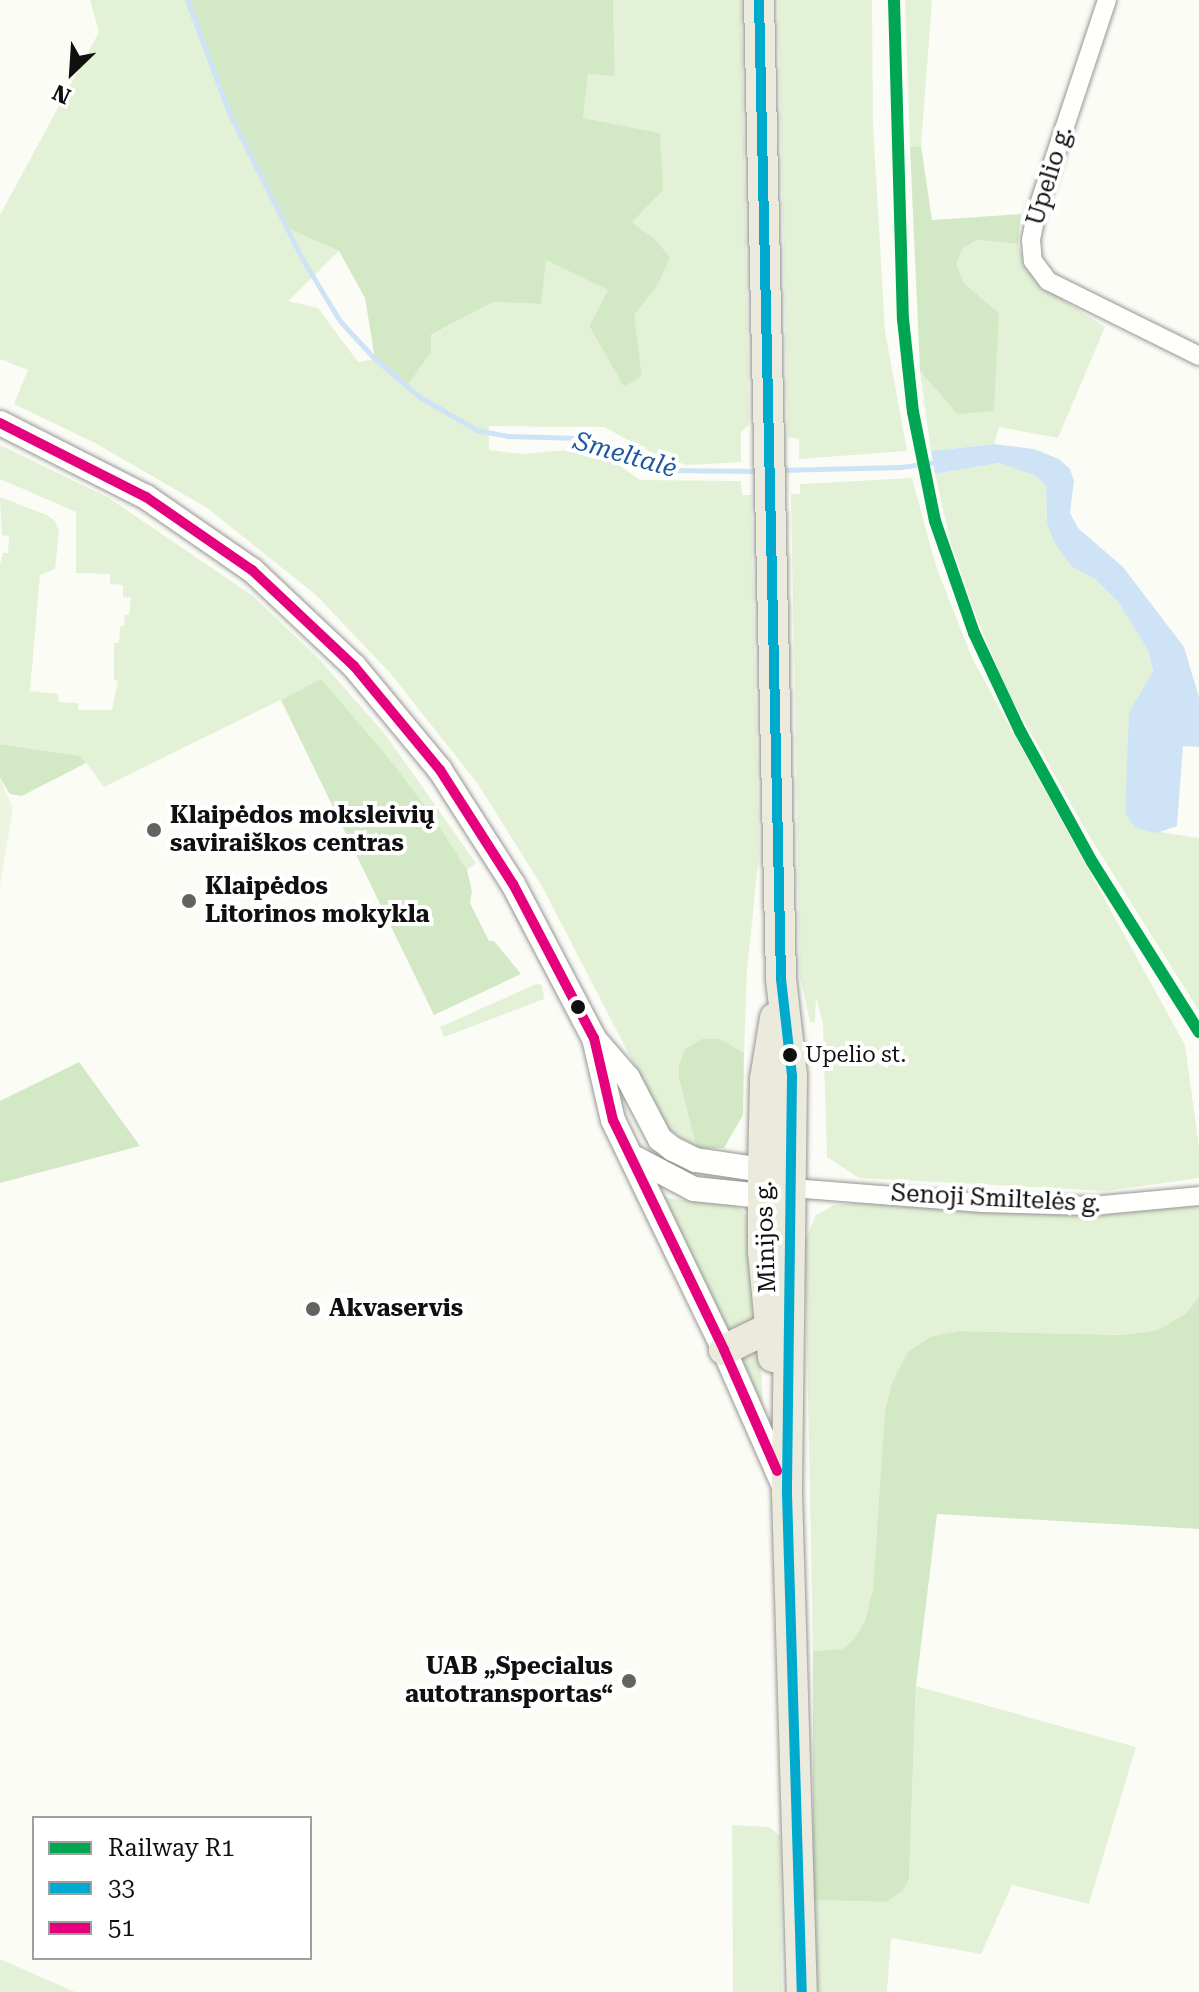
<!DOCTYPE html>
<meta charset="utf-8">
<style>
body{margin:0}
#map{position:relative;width:1199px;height:1992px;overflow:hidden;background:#fcfcf7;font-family:"Roboto Serif",serif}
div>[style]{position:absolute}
.green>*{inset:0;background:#e3f2d7}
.forest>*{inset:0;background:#d3e9c6}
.pitch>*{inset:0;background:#edf5e1}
.water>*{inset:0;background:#cee4f6}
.stream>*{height:5px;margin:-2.5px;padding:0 2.5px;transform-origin:2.5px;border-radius:2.5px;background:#cee4f6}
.roads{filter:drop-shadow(0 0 2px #969694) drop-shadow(0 0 2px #969694)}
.minor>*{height:18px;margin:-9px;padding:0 9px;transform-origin:9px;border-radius:9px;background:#fffffe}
.tertiary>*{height:24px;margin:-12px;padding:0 12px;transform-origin:12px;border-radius:12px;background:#fffffe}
.primary>*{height:30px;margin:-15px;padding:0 15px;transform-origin:15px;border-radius:15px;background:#eceadc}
.bus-1>*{height:10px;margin:-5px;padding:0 5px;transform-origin:5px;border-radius:5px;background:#00a9ce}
.bus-2>*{height:10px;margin:-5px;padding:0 5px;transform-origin:5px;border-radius:5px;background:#e5007d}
.rail-1>*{height:12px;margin:-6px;padding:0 6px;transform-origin:6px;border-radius:6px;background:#00a651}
.dots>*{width:22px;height:22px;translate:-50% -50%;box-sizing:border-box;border:4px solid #fff;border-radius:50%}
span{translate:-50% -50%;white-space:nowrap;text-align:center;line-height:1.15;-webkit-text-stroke:8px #fff;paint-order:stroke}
.bus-label{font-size:22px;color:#101010}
.left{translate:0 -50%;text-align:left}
.street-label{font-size:24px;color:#101010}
.poi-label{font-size:24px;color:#101010;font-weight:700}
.right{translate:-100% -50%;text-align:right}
.water-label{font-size:26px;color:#1c599f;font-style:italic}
.legend{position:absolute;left:32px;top:1816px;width:280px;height:144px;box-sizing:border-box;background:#fff;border:2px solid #9f9f9f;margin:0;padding:10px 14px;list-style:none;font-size:24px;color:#101010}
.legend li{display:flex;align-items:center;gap:16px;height:40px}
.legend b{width:40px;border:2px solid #9f9f9f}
.north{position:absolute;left:32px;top:32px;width:80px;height:80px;-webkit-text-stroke:6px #fff;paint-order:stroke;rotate:205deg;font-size:22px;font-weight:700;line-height:32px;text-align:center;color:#101010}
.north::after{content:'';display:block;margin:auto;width:28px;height:36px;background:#101010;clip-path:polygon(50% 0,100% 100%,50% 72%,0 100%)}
</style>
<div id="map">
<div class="green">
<i style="clip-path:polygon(90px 0,187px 0,230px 115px,287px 228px,339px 251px,288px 301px,318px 308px,358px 362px,375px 359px,407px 386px,430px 336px,493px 302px,541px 304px,545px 259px,608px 290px,589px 326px,624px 387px,642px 375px,633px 315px,657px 286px,656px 240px,632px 222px,660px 133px,583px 119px,588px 74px,615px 75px,613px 0,741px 0,749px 425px,741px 432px,741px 462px,687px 465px,660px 457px,604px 427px,489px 426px,489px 450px,522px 454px,566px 450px,604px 455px,640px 480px,741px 481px,742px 495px,751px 495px,759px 855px,747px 970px,744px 1053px,719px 1039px,679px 1079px,697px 1149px,667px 1128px,543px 888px,478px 784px,390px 673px,316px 595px,207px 508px,97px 444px,14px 404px,28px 370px,0 359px,0 215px,99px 32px)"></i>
<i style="clip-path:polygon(778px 0,872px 0,873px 124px,885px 331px,907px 451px,799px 459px,799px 439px,788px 437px)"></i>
<i style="clip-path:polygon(905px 0,932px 0,921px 146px,910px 147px)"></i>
<i style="clip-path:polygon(977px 240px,1018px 244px,1027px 269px,1046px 289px,1105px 327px,1058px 438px,999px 427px,994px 444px,931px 451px,920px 371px,957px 414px,999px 313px,965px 284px,956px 264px,963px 248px)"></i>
<i style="clip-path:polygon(0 445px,109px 498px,253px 596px,318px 658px,385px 734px,476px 863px,467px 870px,391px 761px,321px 680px,104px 787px,81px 756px,0 744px,0 564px,3px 553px,8px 553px,9px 536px,2px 535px,0 497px,47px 515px,55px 521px,59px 532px,55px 569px,40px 575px,30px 691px,58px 694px,59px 702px,78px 703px,78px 710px,112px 710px,118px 681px,114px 680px,114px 643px,119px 643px,120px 626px,124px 626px,125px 615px,129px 615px,131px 598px,123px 597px,123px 585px,110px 584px,110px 574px,76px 573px,76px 512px,0 479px)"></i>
<i style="clip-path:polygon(999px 463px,1036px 476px,1046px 486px,1047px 522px,1072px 567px,1095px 579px,1118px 602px,1148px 650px,1153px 671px,1129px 712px,1135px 828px,1199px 838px,1199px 1011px,1088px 834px,1010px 696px,977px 619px,951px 544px,935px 474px)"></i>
<i style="clip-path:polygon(912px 478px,936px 566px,972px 658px,1185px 1045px,1199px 1147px,1199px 1178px,1106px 1191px,859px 1178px,827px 1157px,823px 1024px,816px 997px,815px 1023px,810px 1022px,800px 977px,791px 494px,800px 494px,800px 484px)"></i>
<i style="clip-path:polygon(536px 984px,542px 985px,544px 999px,444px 1037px,440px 1027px)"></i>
<i style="clip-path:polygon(657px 1197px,732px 1205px,742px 1210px,752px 1224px,754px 1318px,750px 1329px,728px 1343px)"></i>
<i style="clip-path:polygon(854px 1203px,1092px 1216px,1199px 1205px,1199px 1296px,1186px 1313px,1158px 1330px,1122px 1335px,959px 1331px,865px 1622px,854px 1639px,842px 1649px,813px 1651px,805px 1241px,816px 1215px,834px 1205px)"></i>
<i style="clip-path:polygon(760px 1345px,763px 1410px,732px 1353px)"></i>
<i style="clip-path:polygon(916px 1686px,1136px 1747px,1089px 1904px,1012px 1885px,981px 1954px,891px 1938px,887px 1992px,818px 1992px,813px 1900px,885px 1902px,909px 1879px)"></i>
<i style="clip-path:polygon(732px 1825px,769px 1827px,780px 1836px,782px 1992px,733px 1992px)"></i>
<i style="clip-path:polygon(0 1959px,75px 1992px,0 1992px)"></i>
</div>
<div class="forest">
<i style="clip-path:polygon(187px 0,613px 0,615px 76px,588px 74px,583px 118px,660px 133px,663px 190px,632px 222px,656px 240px,670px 258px,657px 286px,634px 315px,642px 376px,624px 387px,589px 326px,608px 290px,546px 260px,541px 304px,493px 302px,431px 335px,431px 352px,407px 386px,375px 359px,365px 298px,339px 251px,287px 228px,230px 115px)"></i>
<i style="clip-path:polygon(921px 146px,932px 220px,1021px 214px,1018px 244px,977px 240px,963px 248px,956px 264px,965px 284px,999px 313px,994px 411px,957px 414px,920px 371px,910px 147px)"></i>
<i style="clip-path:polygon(321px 679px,391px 761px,433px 817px,467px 870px,472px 891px,470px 903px,489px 941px,494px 941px,521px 974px,434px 1015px,281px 700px)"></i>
<i style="clip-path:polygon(0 744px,81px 756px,86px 763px,22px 796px,10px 794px,0 778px)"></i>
<i style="clip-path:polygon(702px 1039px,720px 1039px,744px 1053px,743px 1115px,724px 1148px,697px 1149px,679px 1079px,679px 1065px,685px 1049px)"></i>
<i style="clip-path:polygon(79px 1062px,140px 1146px,0 1183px,0 1101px)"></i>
<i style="clip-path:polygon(1199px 1296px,1199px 1529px,937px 1514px,916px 1686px,909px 1879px,902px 1892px,885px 1902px,813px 1900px,813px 1651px,842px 1649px,854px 1639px,865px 1621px,873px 1590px,885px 1412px,892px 1383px,908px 1352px,930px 1337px,959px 1331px,1122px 1335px,1158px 1330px,1186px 1313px)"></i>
</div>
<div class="pitch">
<i style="clip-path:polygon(0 778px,13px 808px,0 886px)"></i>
</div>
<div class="water">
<i style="clip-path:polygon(994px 444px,1034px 449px,1059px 459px,1070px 469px,1074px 481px,1070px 513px,1078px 528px,1123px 567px,1184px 647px,1199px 697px,1199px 747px,1183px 746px,1177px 826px,1157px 833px,1135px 828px,1125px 813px,1129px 712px,1153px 671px,1148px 650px,1118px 602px,1095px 579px,1072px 567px,1054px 542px,1047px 522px,1046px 486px,1036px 476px,999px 463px,935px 474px,931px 451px)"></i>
</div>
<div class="stream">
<i style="left:187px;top:0;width:123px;rotate:69.5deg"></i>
<i style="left:230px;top:115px;width:162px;rotate:63.3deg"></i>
<i style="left:303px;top:260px;width:71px;rotate:58.8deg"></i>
<i style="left:340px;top:321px;width:52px;rotate:47.4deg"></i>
<i style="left:375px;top:359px;width:59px;rotate:40.2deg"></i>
<i style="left:420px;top:397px;width:66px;rotate:30.1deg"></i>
<i style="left:477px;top:430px;width:31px;rotate:11deg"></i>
<i style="left:507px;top:436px;width:73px;rotate:1.6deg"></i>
<i style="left:580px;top:438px;width:88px;rotate:21.3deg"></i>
<i style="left:662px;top:470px;width:98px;rotate:0.6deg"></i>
<i style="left:778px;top:470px;width:123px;rotate:-1.4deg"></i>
<i style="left:901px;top:467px;width:35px;rotate:-8deg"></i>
</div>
<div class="roads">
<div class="minor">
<i style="left:1107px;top:0;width:225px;rotate:108.4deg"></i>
<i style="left:1036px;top:214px;width:26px;rotate:101deg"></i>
<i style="left:1031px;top:240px;width:21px;rotate:85deg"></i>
<i style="left:1033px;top:261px;width:25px;rotate:53deg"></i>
<i style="left:1048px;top:281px;width:169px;rotate:26.4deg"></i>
<i style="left:792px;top:1188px;width:191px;rotate:4.5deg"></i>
<i style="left:982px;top:1203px;width:110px;rotate:1.6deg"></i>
<i style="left:1092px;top:1206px;width:107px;rotate:-5.3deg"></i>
</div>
<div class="tertiary">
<i style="left:0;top:423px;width:164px;rotate:26.9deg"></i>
<i style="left:146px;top:497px;width:129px;rotate:34.6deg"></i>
<i style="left:252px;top:570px;width:140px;rotate:43.3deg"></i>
<i style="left:354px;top:666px;width:135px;rotate:50.4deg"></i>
<i style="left:440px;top:770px;width:135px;rotate:57.4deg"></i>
<i style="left:513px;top:884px;width:174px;rotate:62.3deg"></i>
<i style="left:594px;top:1038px;width:84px;rotate:77deg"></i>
<i style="left:613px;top:1120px;width:255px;rotate:64.2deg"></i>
<i style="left:724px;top:1350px;width:151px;rotate:66.2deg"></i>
<i style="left:596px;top:1041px;width:49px;rotate:49.1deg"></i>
<i style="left:628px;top:1078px;width:69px;rotate:62.3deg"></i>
<i style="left:660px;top:1139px;width:16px;rotate:38deg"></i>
<i style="left:673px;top:1149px;width:25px;rotate:26deg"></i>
<i style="left:696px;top:1160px;width:68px;rotate:8.5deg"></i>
<i style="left:763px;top:1170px;width:15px;rotate:32deg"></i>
<i style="left:633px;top:1157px;width:69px;rotate:27.7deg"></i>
<i style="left:694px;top:1189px;width:69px;rotate:5.8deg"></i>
<i style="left:763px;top:1196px;width:16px;rotate:-15deg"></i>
</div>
<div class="primary">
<i style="left:759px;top:0;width:979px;rotate:88.71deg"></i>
<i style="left:781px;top:979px;width:98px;rotate:83.5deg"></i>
<i style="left:792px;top:1076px;width:418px;rotate:90.7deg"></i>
<i style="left:787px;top:1494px;width:498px;rotate:88.3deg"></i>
<i style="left:724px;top:1350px;width:52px;rotate:-26.1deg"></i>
<i style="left:773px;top:1357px;width:106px;rotate:-95.4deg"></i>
<i style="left:763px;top:1251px;width:81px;rotate:-90deg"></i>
<i style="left:763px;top:1170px;width:91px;rotate:-88.7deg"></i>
<i style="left:765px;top:1079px;width:62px;rotate:-80.7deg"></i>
</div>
</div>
<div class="bus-1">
<i style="left:759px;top:0;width:979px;rotate:88.71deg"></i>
<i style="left:781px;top:979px;width:98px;rotate:83.5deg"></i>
<i style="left:792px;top:1076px;width:418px;rotate:90.7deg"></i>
<i style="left:787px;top:1494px;width:498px;rotate:88.3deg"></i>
</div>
<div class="bus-2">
<i style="left:0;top:423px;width:164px;rotate:26.9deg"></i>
<i style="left:146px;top:497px;width:129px;rotate:34.6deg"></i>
<i style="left:252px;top:570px;width:140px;rotate:43.3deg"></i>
<i style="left:354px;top:666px;width:135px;rotate:50.4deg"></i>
<i style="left:440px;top:770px;width:135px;rotate:57.4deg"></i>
<i style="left:513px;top:884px;width:174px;rotate:62.3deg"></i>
<i style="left:594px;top:1038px;width:84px;rotate:77deg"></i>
<i style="left:613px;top:1120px;width:255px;rotate:64.2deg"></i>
<i style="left:724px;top:1350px;width:132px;rotate:66.3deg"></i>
</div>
<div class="rail-1">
<i style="left:894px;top:0;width:319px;rotate:88.4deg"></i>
<i style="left:903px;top:319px;width:94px;rotate:83.9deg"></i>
<i style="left:913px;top:412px;width:111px;rotate:78.6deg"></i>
<i style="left:935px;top:521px;width:119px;rotate:70.8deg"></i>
<i style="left:974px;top:633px;width:108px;rotate:64.9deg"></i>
<i style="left:1020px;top:731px;width:149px;rotate:61.2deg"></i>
<i style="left:1092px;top:862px;width:201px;rotate:57.8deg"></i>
</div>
<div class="dots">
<i style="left:154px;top:830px;background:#636361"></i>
<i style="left:189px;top:901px;background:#636361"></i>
<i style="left:578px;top:1007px;background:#101010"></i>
<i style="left:790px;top:1055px;background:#101010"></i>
<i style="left:313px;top:1309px;background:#636361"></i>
<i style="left:629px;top:1681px;background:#636361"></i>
</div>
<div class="bus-label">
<span class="left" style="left:805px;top:1055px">Upelio st.</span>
</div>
<div class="street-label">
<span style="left:1050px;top:176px;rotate:-73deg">Upelio g.</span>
<span style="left:996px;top:1199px;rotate:3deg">Senoji Smiltelės g.</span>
<span style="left:766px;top:1237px;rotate:-92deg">Minijos g.</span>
</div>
<div class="poi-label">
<span class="left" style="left:170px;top:830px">Klaipėdos moksleivių<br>saviraiškos centras</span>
<span class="left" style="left:205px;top:901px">Klaipėdos<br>Litorinos mokykla</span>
<span class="left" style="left:329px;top:1309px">Akvaservis</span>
<span class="right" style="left:613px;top:1681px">UAB „Specialus<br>autotransportas“</span>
</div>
<div class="water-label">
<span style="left:625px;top:455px;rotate:16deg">Smeltalė</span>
</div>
<ul class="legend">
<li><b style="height:10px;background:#00a651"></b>Railway R1</li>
<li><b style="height:10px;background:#00a9ce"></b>33</li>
<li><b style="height:10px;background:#e5007d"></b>51</li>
</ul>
<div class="north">N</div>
</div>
